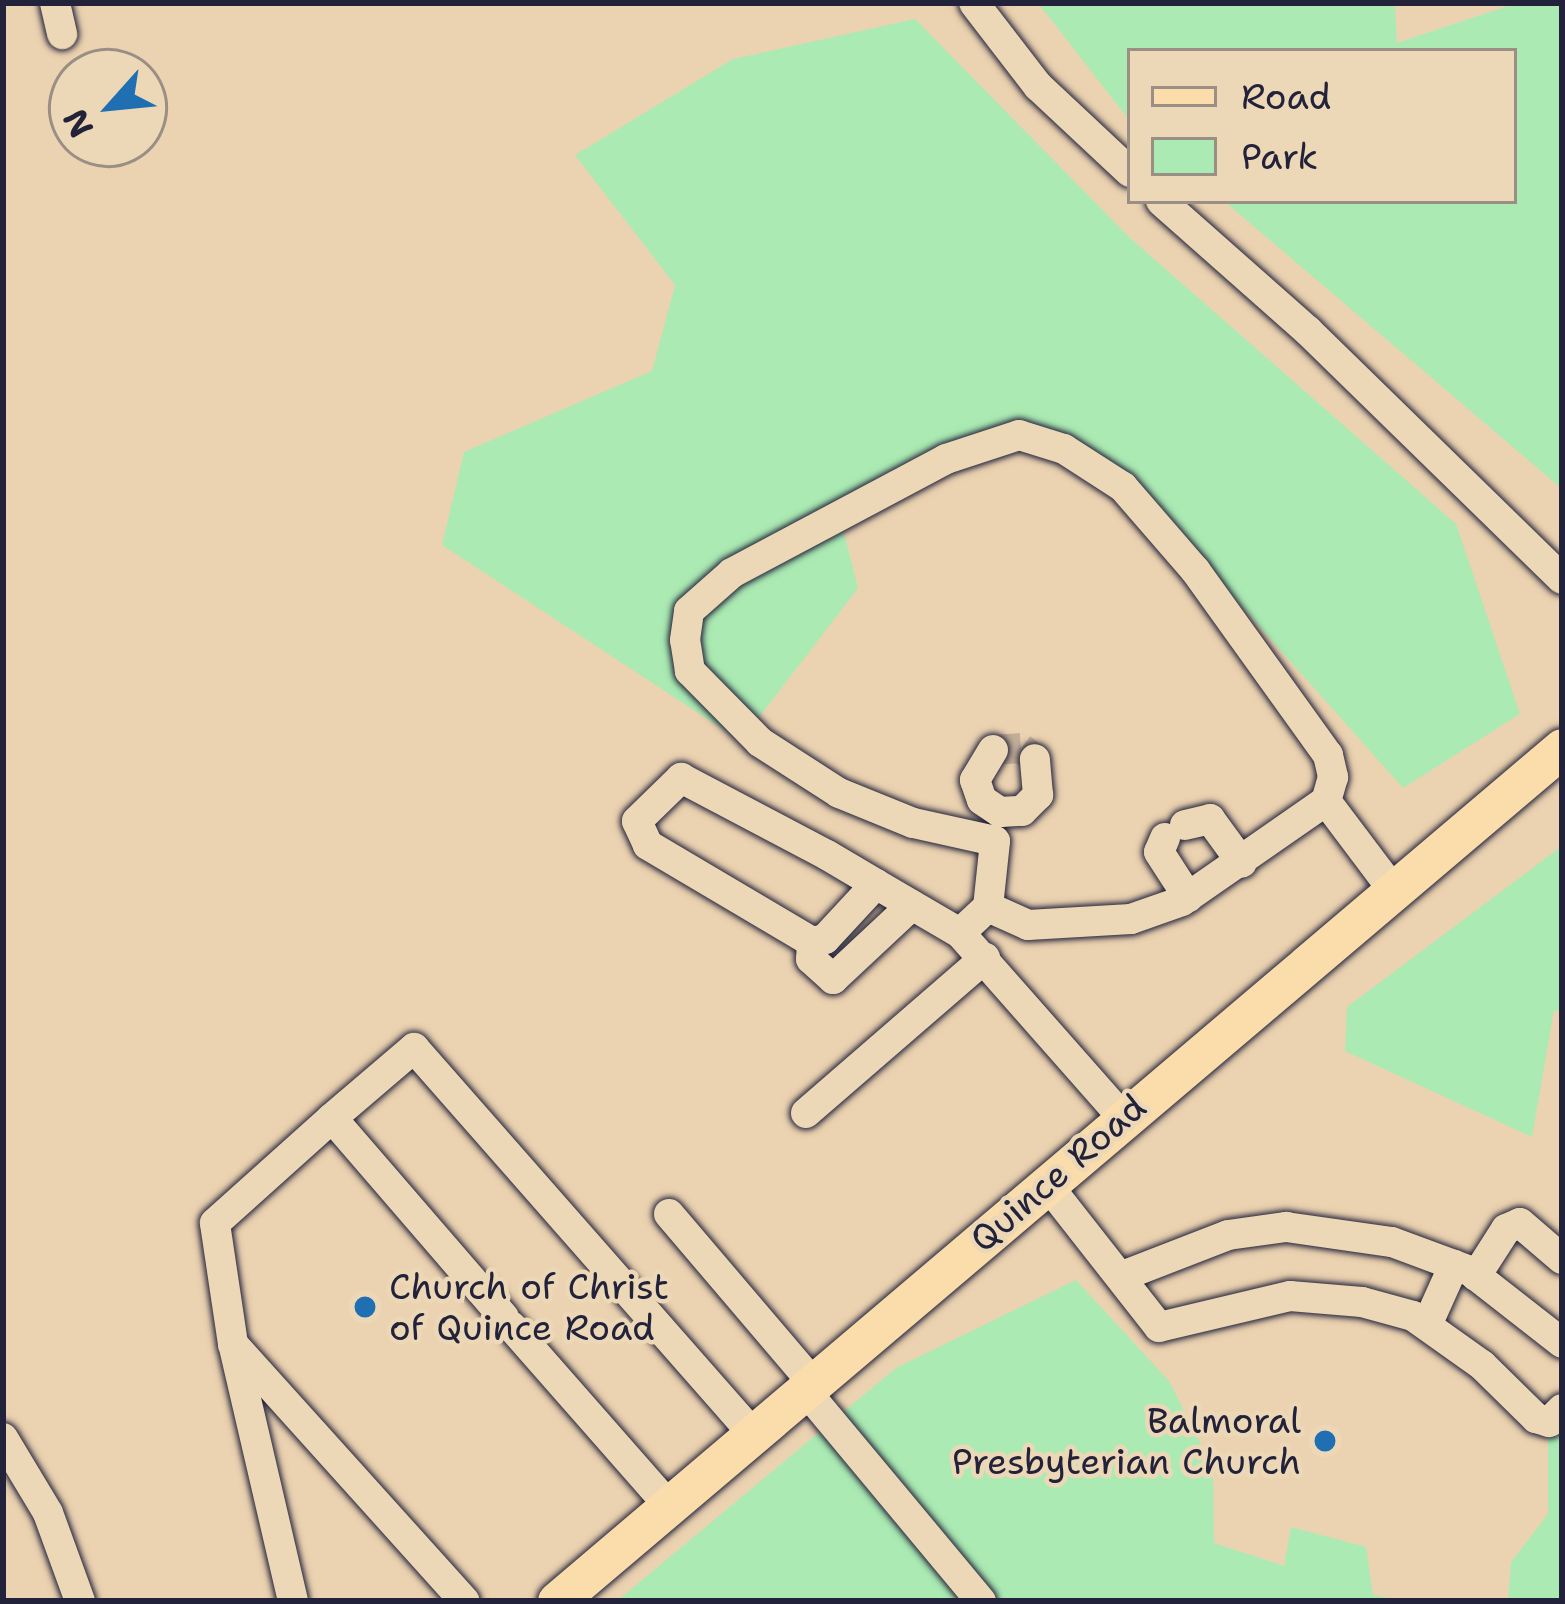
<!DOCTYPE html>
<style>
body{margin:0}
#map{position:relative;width:1565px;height:1604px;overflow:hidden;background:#ebd2b0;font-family:"Shantell Sans",sans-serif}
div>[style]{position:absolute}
.green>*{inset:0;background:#abebb3}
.minor-tunnel>*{height:30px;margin-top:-15px;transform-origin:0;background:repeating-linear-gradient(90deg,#c3af99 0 30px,transparent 0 45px)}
.roads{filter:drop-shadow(0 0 3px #22223b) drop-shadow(0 0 3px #22223b)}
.minor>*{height:30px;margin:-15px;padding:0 15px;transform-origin:15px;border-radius:15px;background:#ecd8b6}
.major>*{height:39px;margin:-19.5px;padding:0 19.5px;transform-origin:19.5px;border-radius:19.5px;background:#fbddab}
.dots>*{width:33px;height:33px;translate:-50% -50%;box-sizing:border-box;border:6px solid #ecd8b6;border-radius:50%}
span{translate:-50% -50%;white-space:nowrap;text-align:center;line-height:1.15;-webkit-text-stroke:9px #ecd8b6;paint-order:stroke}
.street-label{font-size:36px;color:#22223b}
.poi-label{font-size:36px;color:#22223b}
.left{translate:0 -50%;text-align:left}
.right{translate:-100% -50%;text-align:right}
.frame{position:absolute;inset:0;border:6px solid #22223b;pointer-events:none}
.legend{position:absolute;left:1127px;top:48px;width:390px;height:156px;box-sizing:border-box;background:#ecd8b6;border:3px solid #9b8f85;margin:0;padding:15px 21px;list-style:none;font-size:36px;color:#22223b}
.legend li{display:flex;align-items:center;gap:24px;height:60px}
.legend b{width:60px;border:3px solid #9b8f85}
.north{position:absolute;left:48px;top:48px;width:120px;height:120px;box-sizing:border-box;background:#ecd8b6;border:3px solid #9b8f85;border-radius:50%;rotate:243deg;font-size:33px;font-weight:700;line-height:48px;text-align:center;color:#22223b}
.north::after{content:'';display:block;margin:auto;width:42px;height:54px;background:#1f6fb2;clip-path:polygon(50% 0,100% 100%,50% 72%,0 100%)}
</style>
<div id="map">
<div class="green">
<i style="clip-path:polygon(1038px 3px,1395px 3px,1397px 43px,1517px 3px,1562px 3px,1562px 489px,1224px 201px,1514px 201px,1514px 51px,1130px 51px,1130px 121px)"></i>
<i style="clip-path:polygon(915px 19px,1130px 238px,1456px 524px,1520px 714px,1403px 788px,1195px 554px,1110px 475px,1017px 437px,919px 454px,839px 513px,858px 588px,741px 741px,442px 545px,464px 452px,652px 371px,675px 285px,575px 155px,733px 59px)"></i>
<i style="clip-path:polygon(1562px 846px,1562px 1013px,1554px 1010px,1532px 1137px,1345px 1051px,1347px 1007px)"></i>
<i style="clip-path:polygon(1076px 1280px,1169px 1381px,1213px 1468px,1214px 1543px,1284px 1566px,1291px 1527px,1366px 1547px,1373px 1595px,1408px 1601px,617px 1601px,896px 1368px)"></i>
<i style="clip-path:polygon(1562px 1428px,1562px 1601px,1508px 1601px,1511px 1562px,1548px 1514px,1548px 1436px)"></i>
</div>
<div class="minor-tunnel">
<i style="left:993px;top:750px;width:28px;rotate:-4deg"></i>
<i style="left:1021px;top:748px;width:18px;rotate:38deg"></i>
</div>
<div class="roads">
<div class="minor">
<i style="left:55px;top:3px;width:32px;rotate:77deg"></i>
<i style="left:974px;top:3px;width:105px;rotate:52.4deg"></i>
<i style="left:1038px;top:86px;width:126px;rotate:43.1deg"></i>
<i style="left:1161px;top:201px;width:196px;rotate:41.5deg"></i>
<i style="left:1308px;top:331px;width:355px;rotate:44.3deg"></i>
<i style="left:993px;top:750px;width:35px;rotate:121deg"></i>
<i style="left:975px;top:780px;width:21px;rotate:71deg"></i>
<i style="left:982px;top:800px;width:22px;rotate:34deg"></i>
<i style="left:1000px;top:812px;width:22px;rotate:-3deg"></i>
<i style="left:1022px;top:811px;width:23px;rotate:-45deg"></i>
<i style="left:1038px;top:795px;width:36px;rotate:-95deg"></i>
<i style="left:1185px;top:825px;width:26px;rotate:-13deg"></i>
<i style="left:1210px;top:819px;width:54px;rotate:54deg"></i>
<i style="left:1165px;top:838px;width:15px;rotate:113deg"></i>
<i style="left:1159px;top:852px;width:54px;rotate:57.2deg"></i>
<i style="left:876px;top:884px;width:75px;rotate:132.8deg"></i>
<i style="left:825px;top:939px;width:13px;rotate:167deg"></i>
<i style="left:812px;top:942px;width:191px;rotate:-149.4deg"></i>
<i style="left:648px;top:845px;width:26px;rotate:-115deg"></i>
<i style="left:637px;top:821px;width:62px;rotate:-44.3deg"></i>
<i style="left:681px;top:778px;width:165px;rotate:27.8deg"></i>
<i style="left:827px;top:855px;width:57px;rotate:30.6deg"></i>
<i style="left:876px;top:884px;width:97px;rotate:30.3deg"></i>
<i style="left:960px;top:933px;width:245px;rotate:48.6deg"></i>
<i style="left:988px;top:907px;width:44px;rotate:24.2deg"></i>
<i style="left:1028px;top:925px;width:103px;rotate:-3.3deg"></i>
<i style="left:1131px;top:919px;width:54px;rotate:-19.4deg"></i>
<i style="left:1182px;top:901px;width:175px;rotate:-34.8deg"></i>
<i style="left:960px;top:933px;width:38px;rotate:-43deg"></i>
<i style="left:988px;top:907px;width:66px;rotate:-83.9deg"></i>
<i style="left:995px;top:841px;width:84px;rotate:-167.6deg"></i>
<i style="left:913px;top:823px;width:80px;rotate:-157.9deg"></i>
<i style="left:839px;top:793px;width:94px;rotate:-147.2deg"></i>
<i style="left:760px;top:742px;width:100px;rotate:-134.6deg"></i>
<i style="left:690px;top:671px;width:31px;rotate:-99deg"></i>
<i style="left:685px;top:640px;width:29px;rotate:-82deg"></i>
<i style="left:689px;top:611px;width:57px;rotate:-41.5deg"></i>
<i style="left:732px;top:573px;width:242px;rotate:-28deg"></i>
<i style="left:946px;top:459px;width:77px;rotate:-18.2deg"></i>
<i style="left:1019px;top:435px;width:47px;rotate:17.3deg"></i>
<i style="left:1064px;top:449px;width:70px;rotate:32.8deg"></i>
<i style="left:1123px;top:487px;width:110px;rotate:49.1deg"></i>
<i style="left:1195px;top:570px;width:228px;rotate:54.3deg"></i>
<i style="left:1328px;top:755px;width:23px;rotate:77deg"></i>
<i style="left:1333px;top:777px;width:25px;rotate:106deg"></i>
<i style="left:1326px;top:801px;width:111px;rotate:53deg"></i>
<i style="left:812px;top:942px;width:17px;rotate:93deg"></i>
<i style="left:811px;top:959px;width:30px;rotate:42deg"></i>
<i style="left:833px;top:979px;width:108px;rotate:-43.1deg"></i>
<i style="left:806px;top:1113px;width:237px;rotate:-40.9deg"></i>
<i style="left:332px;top:1118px;width:108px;rotate:-40.5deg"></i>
<i style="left:414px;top:1048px;width:514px;rotate:48.71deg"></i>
<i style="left:1046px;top:1183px;width:183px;rotate:51.9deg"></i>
<i style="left:1159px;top:1327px;width:135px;rotate:-13.3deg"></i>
<i style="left:1290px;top:1296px;width:72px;rotate:4.8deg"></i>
<i style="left:1362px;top:1302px;width:53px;rotate:15.4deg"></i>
<i style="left:1413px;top:1316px;width:85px;rotate:35.4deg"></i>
<i style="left:1482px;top:1365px;width:76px;rotate:44.5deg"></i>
<i style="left:1536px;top:1418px;width:14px;rotate:17deg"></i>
<i style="left:1549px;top:1422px;width:18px;rotate:-45deg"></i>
<i style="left:669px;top:1214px;width:222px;rotate:49.6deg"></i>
<i style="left:1125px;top:1275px;width:110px;rotate:-21.2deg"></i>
<i style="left:1228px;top:1235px;width:59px;rotate:-7.9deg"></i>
<i style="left:1286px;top:1227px;width:107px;rotate:8.1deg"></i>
<i style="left:1392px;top:1242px;width:83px;rotate:20.4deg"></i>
<i style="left:1470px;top:1271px;width:117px;rotate:38deg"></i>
<i style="left:1476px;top:1276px;width:56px;rotate:-57.4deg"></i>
<i style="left:1506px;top:1229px;width:15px;rotate:-23deg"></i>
<i style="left:1520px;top:1223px;width:55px;rotate:40.6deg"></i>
<i style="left:1427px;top:1325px;width:66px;rotate:-65.8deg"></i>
<i style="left:511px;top:1326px;width:240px;rotate:48.7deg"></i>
<i style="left:233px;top:1344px;width:346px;rotate:48deg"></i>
<i style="left:805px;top:1390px;width:275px;rotate:50.2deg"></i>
<i style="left:3px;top:1438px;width:87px;rotate:59deg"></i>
<i style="left:48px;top:1513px;width:94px;rotate:70deg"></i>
<i style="left:293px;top:1601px;width:264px;rotate:-103.1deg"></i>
<i style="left:233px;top:1344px;width:122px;rotate:-98.5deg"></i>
<i style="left:215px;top:1223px;width:157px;rotate:-41.9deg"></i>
<i style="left:332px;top:1118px;width:263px;rotate:49.2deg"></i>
</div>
<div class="major">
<i style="left:557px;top:1601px;width:1318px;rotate:-40.32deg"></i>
</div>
</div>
<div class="dots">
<i style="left:365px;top:1307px;background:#1f6fb2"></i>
<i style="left:1325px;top:1441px;background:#1f6fb2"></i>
</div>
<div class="street-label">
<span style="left:1058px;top:1173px;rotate:-41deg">Quince Road</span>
</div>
<div class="poi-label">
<span class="left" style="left:389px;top:1307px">Church of Christ<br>of Quince Road</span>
<span class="right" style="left:1301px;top:1441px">Balmoral<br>Presbyterian Church</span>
</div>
<div class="frame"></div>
<ul class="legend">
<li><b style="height:15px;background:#fbddab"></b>Road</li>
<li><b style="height:33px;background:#abebb3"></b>Park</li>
</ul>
<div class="north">N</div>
</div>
